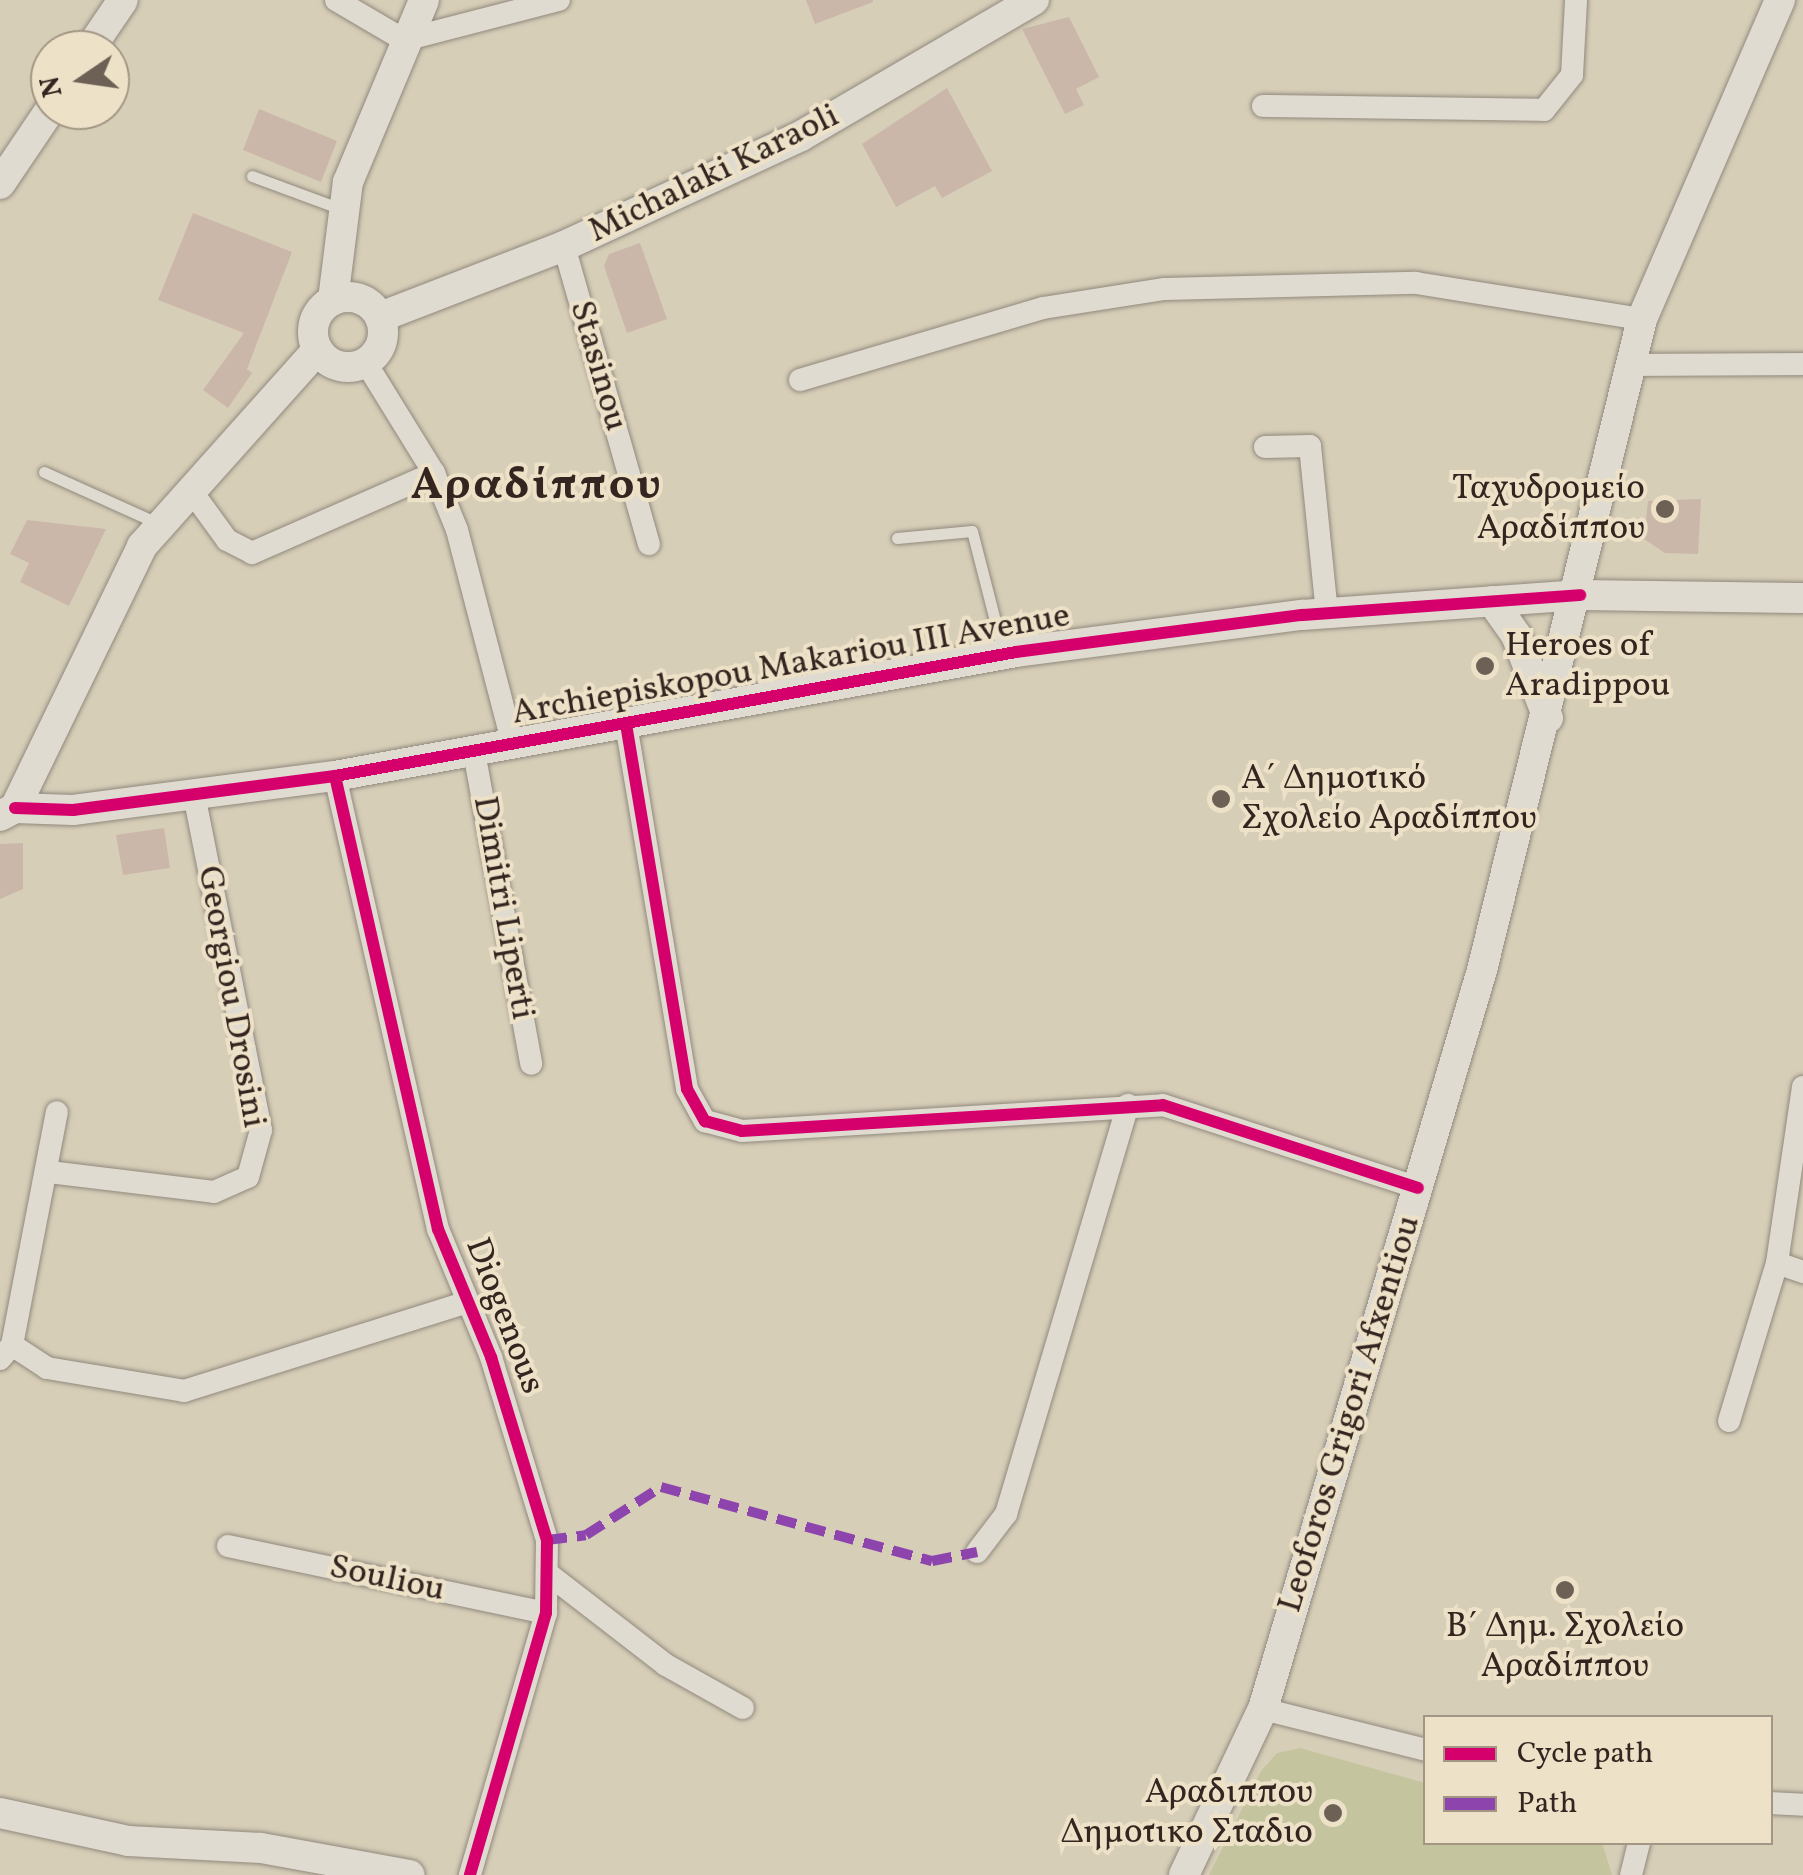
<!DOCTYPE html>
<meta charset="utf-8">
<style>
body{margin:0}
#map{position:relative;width:1803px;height:1875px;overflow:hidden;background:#d7ceb8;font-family:Vollkorn,serif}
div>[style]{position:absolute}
.green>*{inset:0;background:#c4c49e}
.building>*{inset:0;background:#cab7aa}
.roads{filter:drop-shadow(0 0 2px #91897d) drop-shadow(0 0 2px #91897d)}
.lane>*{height:11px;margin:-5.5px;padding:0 5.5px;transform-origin:5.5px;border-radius:5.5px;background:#e0dbd0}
.street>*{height:22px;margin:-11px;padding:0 11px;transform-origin:11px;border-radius:11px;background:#e0dbd0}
.secondary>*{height:30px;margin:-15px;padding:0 15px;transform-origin:15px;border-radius:15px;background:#e0dbd0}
.secondary>.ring{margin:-15px;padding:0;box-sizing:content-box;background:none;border:30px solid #e0dbd0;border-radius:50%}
.quiet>*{height:10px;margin-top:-5px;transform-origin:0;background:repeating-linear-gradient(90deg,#8e44ad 0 20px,transparent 0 30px)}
.cycleway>*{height:12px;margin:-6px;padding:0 6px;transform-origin:6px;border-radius:6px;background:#d6006c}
.dots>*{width:28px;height:28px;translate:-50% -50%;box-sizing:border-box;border:5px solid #ede2c8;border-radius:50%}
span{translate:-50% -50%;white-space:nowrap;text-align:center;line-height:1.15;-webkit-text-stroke:8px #ede2c8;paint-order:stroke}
.street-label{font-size:35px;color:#342520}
.poi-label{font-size:35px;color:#342520}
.right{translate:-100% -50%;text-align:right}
.left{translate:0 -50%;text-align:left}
.district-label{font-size:45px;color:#342520;font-weight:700;letter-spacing:2.5px}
.legend{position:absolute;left:1423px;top:1715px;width:350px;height:130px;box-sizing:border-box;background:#ede2c8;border:2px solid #a39685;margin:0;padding:12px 18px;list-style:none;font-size:30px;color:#342520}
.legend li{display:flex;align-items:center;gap:20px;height:50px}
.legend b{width:50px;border:2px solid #a39685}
.north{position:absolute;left:30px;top:30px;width:100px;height:100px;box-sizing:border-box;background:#ede2c8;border:2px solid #a39685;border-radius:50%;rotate:257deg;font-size:28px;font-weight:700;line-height:40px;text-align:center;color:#342520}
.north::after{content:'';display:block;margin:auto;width:35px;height:45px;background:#6d6055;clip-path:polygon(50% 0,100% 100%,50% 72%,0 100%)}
</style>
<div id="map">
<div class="green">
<i style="clip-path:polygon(1300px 1748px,1425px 1783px,1426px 1842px,1602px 1843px,1612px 1875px,1209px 1875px,1261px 1771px,1277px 1753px)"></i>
</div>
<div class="building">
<i style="clip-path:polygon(806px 0,873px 0,873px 2px,815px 24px)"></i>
<i style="clip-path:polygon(1069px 17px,1099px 77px,1076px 89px,1084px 105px,1065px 114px,1022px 29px)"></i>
<i style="clip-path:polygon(947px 88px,992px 171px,942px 198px,935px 186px,896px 207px,862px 144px)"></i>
<i style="clip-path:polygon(259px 109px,337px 141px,321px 182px,243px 150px)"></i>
<i style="clip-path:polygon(193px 213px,292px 252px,247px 369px,252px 373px,228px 408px,203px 390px,244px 333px,158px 300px)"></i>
<i style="clip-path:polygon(640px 243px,667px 319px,627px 333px,604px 266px,609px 254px)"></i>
<i style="clip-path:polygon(1701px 499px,1698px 554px,1665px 553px,1644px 539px,1648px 501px)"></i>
<i style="clip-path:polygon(27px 520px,106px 529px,69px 606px,20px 582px,29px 563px,10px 554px)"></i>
<i style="clip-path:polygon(164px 828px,170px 868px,123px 875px,116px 835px)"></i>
<i style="clip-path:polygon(23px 843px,23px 889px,0 899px,0 844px)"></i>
</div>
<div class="roads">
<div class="lane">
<i style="left:252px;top:176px;width:95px;rotate:20.3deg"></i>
<i style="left:44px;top:472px;width:126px;rotate:24.3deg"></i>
<i style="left:897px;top:538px;width:75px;rotate:-5.3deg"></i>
<i style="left:972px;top:531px;width:125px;rotate:75.6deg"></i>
</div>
<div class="street">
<i style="left:336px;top:0;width:79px;rotate:30.5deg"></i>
<i style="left:404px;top:40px;width:160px;rotate:-14.5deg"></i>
<i style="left:1263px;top:106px;width:281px;rotate:0.8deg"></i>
<i style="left:1544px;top:110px;width:45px;rotate:-51.3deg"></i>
<i style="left:1572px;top:75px;width:75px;rotate:-86.9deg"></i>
<i style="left:564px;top:246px;width:310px;rotate:74.1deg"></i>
<i style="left:366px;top:363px;width:129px;rotate:58.3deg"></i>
<i style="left:434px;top:473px;width:61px;rotate:68deg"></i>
<i style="left:457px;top:530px;width:222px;rotate:75.4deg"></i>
<i style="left:1631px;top:365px;width:172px;rotate:-0.3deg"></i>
<i style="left:800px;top:380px;width:253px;rotate:-16.5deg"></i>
<i style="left:1043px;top:308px;width:123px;rotate:-8.9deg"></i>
<i style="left:1165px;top:289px;width:251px;rotate:-1.4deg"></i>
<i style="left:1416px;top:283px;width:229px;rotate:9.1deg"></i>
<i style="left:1265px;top:447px;width:45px;rotate:-1.3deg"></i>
<i style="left:1310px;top:446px;width:168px;rotate:84.2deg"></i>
<i style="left:190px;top:489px;width:63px;rotate:54deg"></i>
<i style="left:227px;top:540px;width:28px;rotate:27deg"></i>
<i style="left:252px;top:553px;width:199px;rotate:-23.7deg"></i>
<i style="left:626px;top:724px;width:370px;rotate:80.5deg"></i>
<i style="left:687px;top:1089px;width:37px;rotate:61deg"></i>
<i style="left:705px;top:1121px;width:38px;rotate:15deg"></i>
<i style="left:742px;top:1131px;width:422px;rotate:-3.5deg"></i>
<i style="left:1163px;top:1105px;width:268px;rotate:18deg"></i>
<i style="left:474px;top:752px;width:317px;rotate:79.6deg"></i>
<i style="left:335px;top:776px;width:465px;rotate:77.2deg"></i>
<i style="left:438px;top:1229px;width:139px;rotate:67.5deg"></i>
<i style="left:491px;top:1357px;width:191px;rotate:73deg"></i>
<i style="left:547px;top:1540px;width:73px;rotate:90.8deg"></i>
<i style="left:546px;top:1613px;width:273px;rotate:106.2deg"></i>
<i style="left:49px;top:1172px;width:166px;rotate:6.9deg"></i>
<i style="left:214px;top:1192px;width:37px;rotate:-24deg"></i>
<i style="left:248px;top:1177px;width:49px;rotate:-74.5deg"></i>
<i style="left:261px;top:1130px;width:343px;rotate:-101.3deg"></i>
<i style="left:1777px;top:1263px;width:28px;rotate:19deg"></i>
<i style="left:12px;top:1345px;width:42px;rotate:33.3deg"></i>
<i style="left:47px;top:1368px;width:139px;rotate:9.5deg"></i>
<i style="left:184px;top:1391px;width:294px;rotate:-17.4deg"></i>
<i style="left:0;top:1359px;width:18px;rotate:-49deg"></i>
<i style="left:12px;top:1345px;width:237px;rotate:-79.1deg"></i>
<i style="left:1729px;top:1421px;width:165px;rotate:-73.1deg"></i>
<i style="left:1777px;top:1263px;width:178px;rotate:-81.6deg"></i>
<i style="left:228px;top:1546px;width:325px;rotate:11.9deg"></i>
<i style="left:977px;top:1552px;width:48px;rotate:-52.7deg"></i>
<i style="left:1006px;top:1514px;width:427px;rotate:-73.4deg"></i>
<i style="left:547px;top:1573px;width:150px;rotate:37.7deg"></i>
<i style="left:666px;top:1665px;width:88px;rotate:29.2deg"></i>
<i style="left:1263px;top:1709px;width:168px;rotate:14.1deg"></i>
<i style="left:1770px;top:1803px;width:33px;rotate:3deg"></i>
<i style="left:1631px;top:1875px;width:34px;rotate:-76deg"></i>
</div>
<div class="secondary">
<i style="left:89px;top:50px;width:60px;rotate:-55.8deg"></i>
<i style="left:0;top:184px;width:89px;rotate:-56deg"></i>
<i class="ring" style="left:313px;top:297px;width:40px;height:40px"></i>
<i style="left:333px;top:300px;width:119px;rotate:-82.8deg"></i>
<i style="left:348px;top:182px;width:197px;rotate:-67.3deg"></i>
<i style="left:380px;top:317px;width:197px;rotate:-21.1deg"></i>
<i style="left:564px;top:246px;width:261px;rotate:-24.9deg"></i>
<i style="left:801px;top:136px;width:270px;rotate:-30.3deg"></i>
<i style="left:1492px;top:601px;width:42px;rotate:54.8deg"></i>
<i style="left:1516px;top:635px;width:89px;rotate:68.9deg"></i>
<i style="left:15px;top:808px;width:58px;rotate:2deg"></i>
<i style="left:73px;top:810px;width:264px;rotate:-7.4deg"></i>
<i style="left:335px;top:776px;width:692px;rotate:-10.32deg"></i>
<i style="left:1016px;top:652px;width:288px;rotate:-7.4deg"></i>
<i style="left:1302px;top:615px;width:279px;rotate:-4.1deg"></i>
<i style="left:1580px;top:595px;width:223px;rotate:0.8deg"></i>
<i style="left:0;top:816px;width:17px;rotate:-28deg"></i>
<i style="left:15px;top:808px;width:291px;rotate:-64.1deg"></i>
<i style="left:142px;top:546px;width:263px;rotate:-48.2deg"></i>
<i style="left:0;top:1813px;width:131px;rotate:12.3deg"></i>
<i style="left:128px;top:1841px;width:133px;rotate:3deg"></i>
<i style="left:261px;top:1848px;width:151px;rotate:10.3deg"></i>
<i style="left:1184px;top:1875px;width:184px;rotate:-64.6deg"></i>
<i style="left:1263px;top:1709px;width:771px;rotate:-73.49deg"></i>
<i style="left:1482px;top:970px;width:670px;rotate:-76.19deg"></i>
<i style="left:1642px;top:319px;width:348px;rotate:-66.6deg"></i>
</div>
</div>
<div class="quiet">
<i style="left:547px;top:1540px;width:39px;rotate:-7deg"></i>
<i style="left:586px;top:1535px;width:89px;rotate:-32.6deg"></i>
<i style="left:661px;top:1487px;width:281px;rotate:15.3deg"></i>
<i style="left:932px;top:1561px;width:46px;rotate:-11.3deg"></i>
</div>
<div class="cycleway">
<i style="left:626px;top:724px;width:370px;rotate:80.5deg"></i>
<i style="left:687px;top:1089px;width:37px;rotate:61deg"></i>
<i style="left:705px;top:1121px;width:38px;rotate:15deg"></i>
<i style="left:742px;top:1131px;width:422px;rotate:-3.5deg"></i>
<i style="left:1163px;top:1105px;width:268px;rotate:18deg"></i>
<i style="left:335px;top:776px;width:465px;rotate:77.2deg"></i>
<i style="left:438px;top:1229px;width:139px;rotate:67.5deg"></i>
<i style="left:491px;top:1357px;width:191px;rotate:73deg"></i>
<i style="left:547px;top:1540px;width:73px;rotate:90.8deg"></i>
<i style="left:546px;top:1613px;width:273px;rotate:106.2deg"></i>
<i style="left:15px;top:808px;width:58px;rotate:2deg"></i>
<i style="left:73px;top:810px;width:264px;rotate:-7.4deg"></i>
<i style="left:335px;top:776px;width:692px;rotate:-10.32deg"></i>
<i style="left:1016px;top:652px;width:288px;rotate:-7.4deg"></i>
<i style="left:1302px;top:615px;width:279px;rotate:-4.1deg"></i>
</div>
<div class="dots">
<i style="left:1665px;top:509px;background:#6d6055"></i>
<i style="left:1485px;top:666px;background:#6d6055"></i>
<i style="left:1221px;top:799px;background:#6d6055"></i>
<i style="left:1565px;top:1590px;background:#6d6055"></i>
<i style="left:1333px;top:1813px;background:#6d6055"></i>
</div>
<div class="street-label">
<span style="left:714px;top:174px;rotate:-26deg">Michalaki Karaoli</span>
<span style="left:598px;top:366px;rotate:74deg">Stasinou</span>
<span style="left:791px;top:665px;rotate:-10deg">Archiepiskopou Makariou III Avenue</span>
<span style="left:503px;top:908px;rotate:80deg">Dimitri Liperti</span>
<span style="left:231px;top:997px;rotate:80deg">Georgiou Drosini</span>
<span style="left:504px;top:1316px;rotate:69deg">Diogenous</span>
<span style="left:1350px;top:1414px;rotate:-73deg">Leoforos Grigori Afxentiou</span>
<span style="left:387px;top:1579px;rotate:12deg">Souliou</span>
</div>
<div class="poi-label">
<span class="right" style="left:1645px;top:509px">Ταχυδρομείο<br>Αραδίππου</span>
<span class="left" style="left:1505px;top:666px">Heroes of<br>Aradippou</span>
<span class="left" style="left:1241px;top:799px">Α´ Δημοτικό<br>Σχολείο Αραδίππου</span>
<span style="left:1565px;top:1647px">Β´ Δημ. Σχολείο<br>Αραδίππου</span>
<span class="right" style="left:1313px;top:1813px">Αραδιππου<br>Δημοτικο Σταδιο</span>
</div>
<div class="district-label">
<span style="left:537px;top:487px">Αραδίππου</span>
</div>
<ul class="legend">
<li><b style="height:12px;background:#d6006c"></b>Cycle path</li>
<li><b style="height:12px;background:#8e44ad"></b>Path</li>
</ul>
<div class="north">N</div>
</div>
